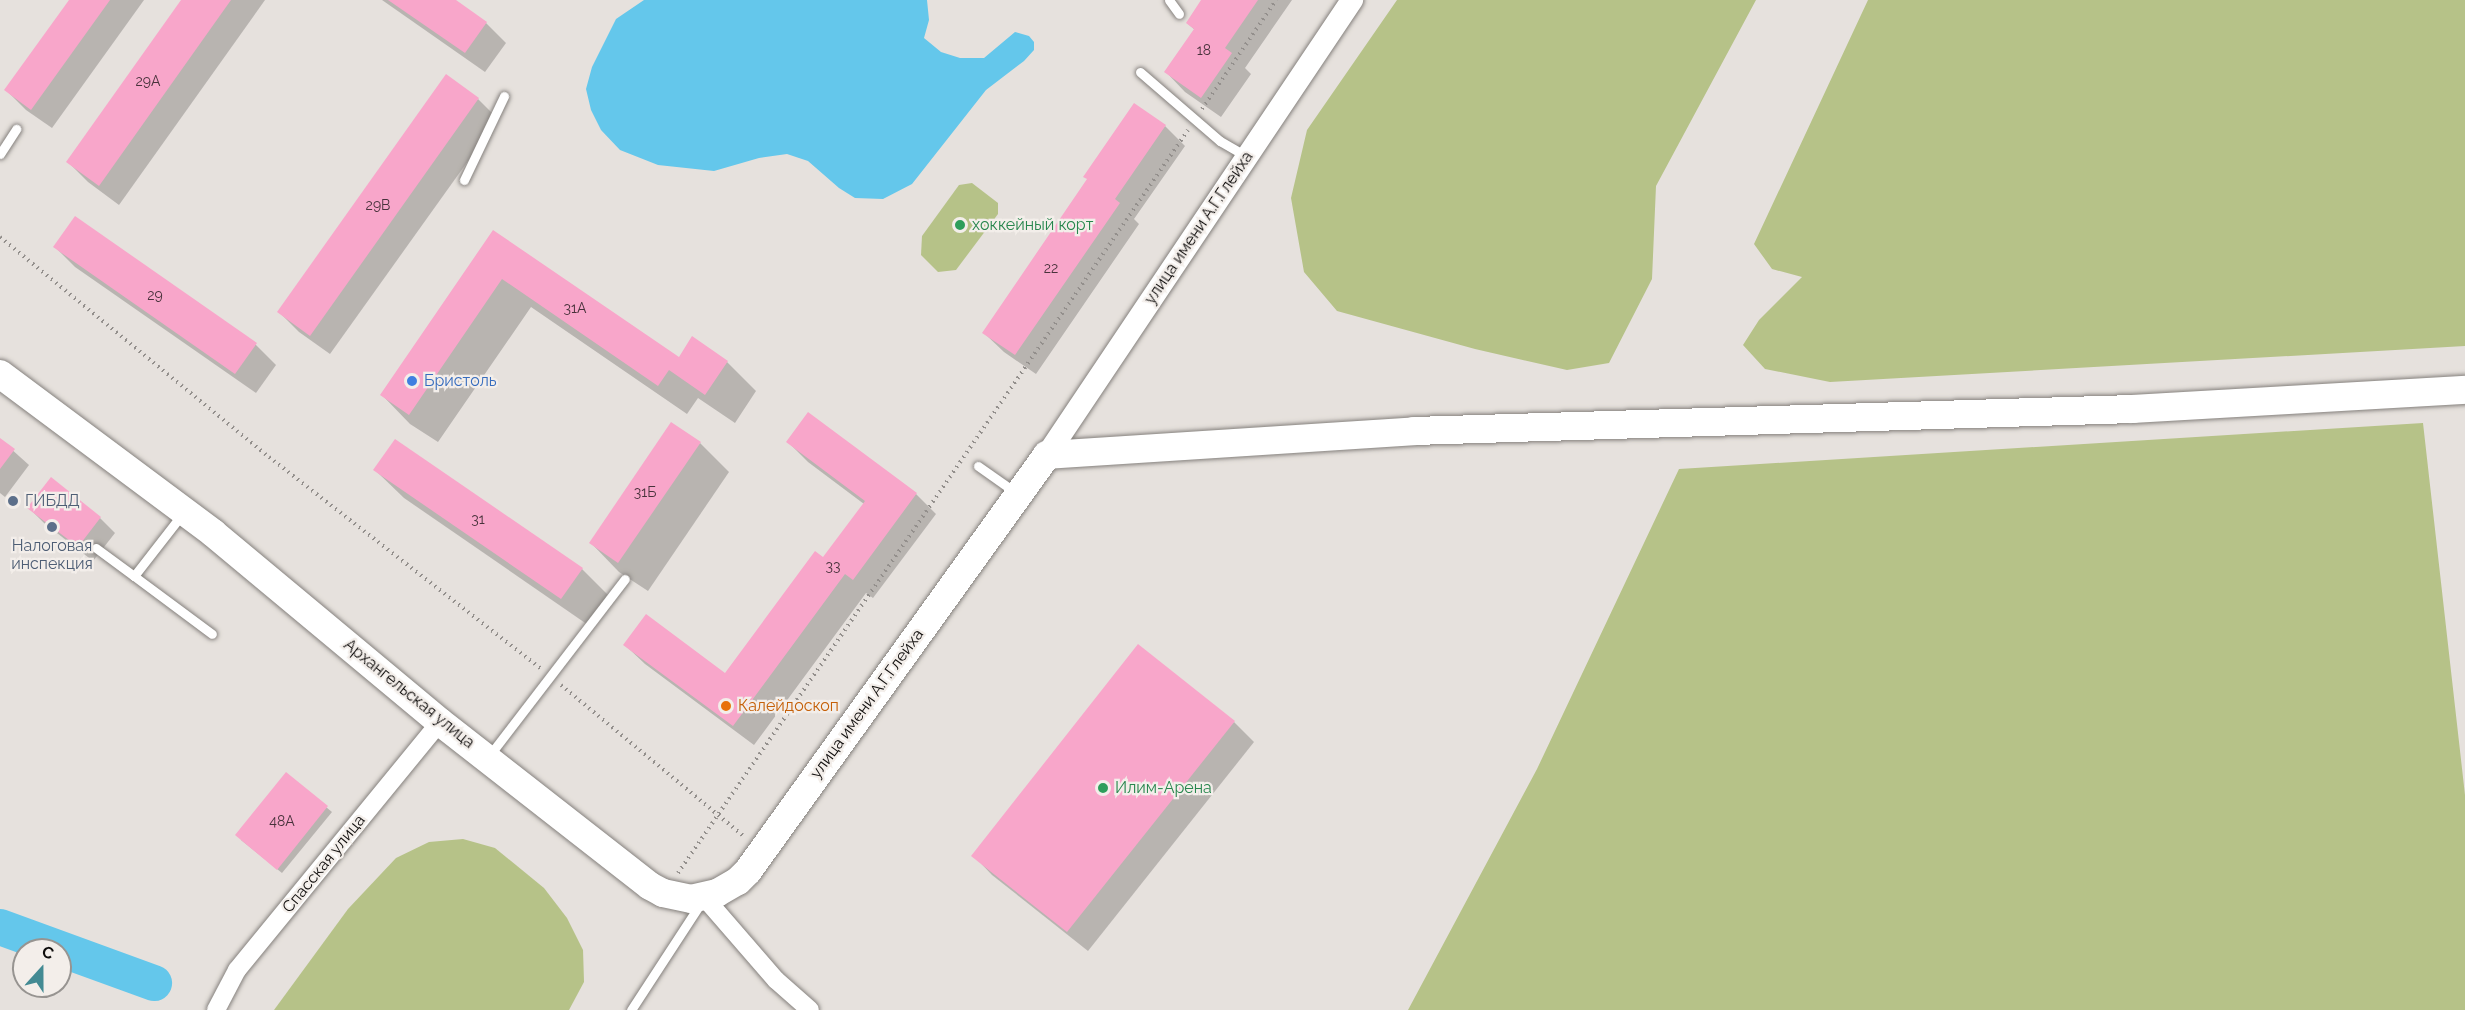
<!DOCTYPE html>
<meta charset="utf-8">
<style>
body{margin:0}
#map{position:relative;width:2465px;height:1010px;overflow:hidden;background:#e6e1dd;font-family:Raleway,sans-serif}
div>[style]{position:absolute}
.green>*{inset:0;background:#b6c288}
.water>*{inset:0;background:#64c7eb}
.shadow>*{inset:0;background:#0003}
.river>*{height:36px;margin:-18px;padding:0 18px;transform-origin:18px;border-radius:18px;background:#64c7eb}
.building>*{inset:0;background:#f8a6ca}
.path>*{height:4px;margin-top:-2px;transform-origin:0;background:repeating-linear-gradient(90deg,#938f8c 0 1.5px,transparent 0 6px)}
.roads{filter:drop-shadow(0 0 2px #85817d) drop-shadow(0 0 2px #85817d)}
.service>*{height:9px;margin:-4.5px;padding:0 4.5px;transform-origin:4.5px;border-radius:4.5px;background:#fff}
.minor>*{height:18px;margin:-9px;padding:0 9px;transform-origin:9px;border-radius:9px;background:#fff}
.tertiary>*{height:22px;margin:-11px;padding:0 11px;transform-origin:11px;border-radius:11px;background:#fff}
.primary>*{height:28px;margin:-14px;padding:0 14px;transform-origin:14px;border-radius:14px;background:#fff}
.dots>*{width:16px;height:16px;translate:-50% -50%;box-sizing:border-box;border:3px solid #f3eeea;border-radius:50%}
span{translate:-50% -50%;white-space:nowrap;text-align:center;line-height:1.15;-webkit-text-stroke:4.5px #f3eeea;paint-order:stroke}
.number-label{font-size:14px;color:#48323b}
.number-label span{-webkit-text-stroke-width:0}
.leisure-label{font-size:16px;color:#27864d}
.left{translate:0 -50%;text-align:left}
.street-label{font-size:16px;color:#0e0c0b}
.shop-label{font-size:16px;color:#366cbe}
.service-label{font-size:16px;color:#4e5e75}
.food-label{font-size:16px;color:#c56008}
.north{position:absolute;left:12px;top:938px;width:60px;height:60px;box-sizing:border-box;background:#f3eeea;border:2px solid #979491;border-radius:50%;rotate:21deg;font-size:16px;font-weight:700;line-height:24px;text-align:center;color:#0e0c0b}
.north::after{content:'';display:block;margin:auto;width:21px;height:27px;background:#438a93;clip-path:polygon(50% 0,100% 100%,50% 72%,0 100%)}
</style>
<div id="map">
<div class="green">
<i style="clip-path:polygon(1397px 0,1756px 0,1656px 186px,1652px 279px,1609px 363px,1567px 370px,1475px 349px,1337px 311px,1304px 272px,1291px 198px,1307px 130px)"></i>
<i style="clip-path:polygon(1868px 0,2465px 0,2465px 346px,1830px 382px,1765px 369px,1743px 345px,1759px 320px,1802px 277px,1772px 269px,1754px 244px)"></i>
<i style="clip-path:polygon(972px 183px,998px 203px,998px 214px,956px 270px,938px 272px,921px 255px,922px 236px,959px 185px)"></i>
<i style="clip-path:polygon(2423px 423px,2465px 795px,2465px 1010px,1408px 1010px,1537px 769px,1679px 469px)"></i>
<i style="clip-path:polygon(463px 839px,495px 848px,544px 888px,567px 918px,583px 950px,584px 982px,569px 1010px,274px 1010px,348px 909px,396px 858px,429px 842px)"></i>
</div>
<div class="water">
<i style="clip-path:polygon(644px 0,927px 0,929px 20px,924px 38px,941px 52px,960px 58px,984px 58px,1015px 32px,1029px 36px,1034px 42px,1034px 50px,1024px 61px,986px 90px,912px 184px,883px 199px,855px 198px,839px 188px,808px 161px,787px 154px,759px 158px,714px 171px,658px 165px,620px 150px,601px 130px,591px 110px,586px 89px,592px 67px,616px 19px)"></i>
</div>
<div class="shadow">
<i style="clip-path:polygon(71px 0,144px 0,52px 128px,26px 110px,6px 90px)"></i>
<i style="clip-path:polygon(183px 0,265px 0,119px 205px,88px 182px,68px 162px)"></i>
<i style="clip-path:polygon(382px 0,453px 0,486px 23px,506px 43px,485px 72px)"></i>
<i style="clip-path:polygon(1203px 0,1292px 0,1245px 68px,1251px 74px,1221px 117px,1185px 92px,1166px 72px,1195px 30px,1187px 23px)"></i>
<i style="clip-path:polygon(478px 99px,498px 119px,330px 354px,299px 332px,279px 312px)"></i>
<i style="clip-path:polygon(1165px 126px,1185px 146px,1134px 219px,1139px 224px,1036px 374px,1004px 352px,984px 333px)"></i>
<i style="clip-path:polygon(75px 218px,256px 345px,276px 365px,256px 393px,75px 267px,55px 247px)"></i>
<i style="clip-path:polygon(493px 232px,679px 359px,693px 338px,727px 362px,756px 391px,735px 423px,698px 398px,687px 414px,531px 307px,438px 442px,410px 424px,382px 395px)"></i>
<i style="clip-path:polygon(0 439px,29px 465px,5px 497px,0 493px)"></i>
<i style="clip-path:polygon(788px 442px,916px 494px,936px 514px,873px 598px,866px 593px,754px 745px,645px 664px,625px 645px,725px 675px,824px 559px,864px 504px,808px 462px)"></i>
<i style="clip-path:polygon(700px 443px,729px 472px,648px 591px,619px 572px,591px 543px)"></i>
<i style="clip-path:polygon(375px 470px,582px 569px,611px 598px,591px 627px,404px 498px)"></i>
<i style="clip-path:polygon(29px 508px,100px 518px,115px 533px,93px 561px,44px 523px)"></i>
<i style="clip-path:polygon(1234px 722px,1254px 742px,1088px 951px,992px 875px,973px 855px)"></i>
<i style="clip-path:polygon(286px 774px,332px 812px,282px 873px,241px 840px)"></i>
</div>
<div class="river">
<i style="left:0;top:927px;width:164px;rotate:20deg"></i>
</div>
<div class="building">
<i style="clip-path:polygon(69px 0,110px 0,31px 110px,4px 90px)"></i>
<i style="clip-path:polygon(181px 0,231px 0,99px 186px,66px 162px)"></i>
<i style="clip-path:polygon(388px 0,456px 0,487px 22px,465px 53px)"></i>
<i style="clip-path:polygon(1201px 0,1258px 0,1225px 48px,1232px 53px,1201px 98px,1164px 72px,1194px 29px,1186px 23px)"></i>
<i style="clip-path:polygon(446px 74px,479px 98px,310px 336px,277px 312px)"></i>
<i style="clip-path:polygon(1134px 103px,1166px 125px,1115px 199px,1120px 203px,1015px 355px,982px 333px,1087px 179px,1083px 177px)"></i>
<i style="clip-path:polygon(75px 216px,257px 343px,235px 374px,53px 247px)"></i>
<i style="clip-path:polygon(493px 230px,679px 357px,692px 336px,728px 361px,705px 395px,669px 370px,658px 386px,502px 279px,409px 415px,380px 395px)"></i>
<i style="clip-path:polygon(808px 412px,917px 493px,853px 580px,845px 574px,733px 726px,623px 645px,646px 614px,725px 673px,815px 551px,823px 557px,865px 501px,786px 442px)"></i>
<i style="clip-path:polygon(671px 422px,701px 442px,618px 563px,589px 543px)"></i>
<i style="clip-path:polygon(0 438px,15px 449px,0 469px)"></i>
<i style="clip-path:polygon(395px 439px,583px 568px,561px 599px,373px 470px)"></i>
<i style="clip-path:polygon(51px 477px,101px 517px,78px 547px,27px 508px)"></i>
<i style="clip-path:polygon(1138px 644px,1235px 721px,1067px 932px,971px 856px)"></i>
<i style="clip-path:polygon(286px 772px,328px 806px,277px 870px,235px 835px)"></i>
</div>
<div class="path">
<i style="left:1202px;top:109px;width:132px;rotate:-55.8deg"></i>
<i style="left:0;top:237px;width:348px;rotate:39.3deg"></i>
<i style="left:269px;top:457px;width:345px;rotate:37.9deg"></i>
<i style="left:561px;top:685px;width:239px;rotate:39.6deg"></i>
<i style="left:678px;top:873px;width:901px;rotate:-55.53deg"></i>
</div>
<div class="roads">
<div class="service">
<i style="left:1169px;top:0;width:17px;rotate:54deg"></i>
<i style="left:1140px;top:72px;width:106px;rotate:40.8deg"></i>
<i style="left:1220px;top:141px;width:30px;rotate:30deg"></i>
<i style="left:0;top:154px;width:30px;rotate:-57deg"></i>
<i style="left:464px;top:180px;width:93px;rotate:-64.5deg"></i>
<i style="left:978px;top:466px;width:45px;rotate:35.1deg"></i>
<i style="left:96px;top:548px;width:47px;rotate:36.4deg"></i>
<i style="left:134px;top:576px;width:80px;rotate:-52.1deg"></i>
<i style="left:134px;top:576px;width:97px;rotate:36.6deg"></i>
<i style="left:489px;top:756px;width:223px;rotate:-52.5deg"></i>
<i style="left:631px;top:1010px;width:126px;rotate:-56.9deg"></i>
</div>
<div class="minor">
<i style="left:704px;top:897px;width:110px;rotate:49.1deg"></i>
<i style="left:776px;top:980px;width:45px;rotate:41.4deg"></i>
<i style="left:216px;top:1010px;width:45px;rotate:-62.3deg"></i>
<i style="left:237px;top:970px;width:320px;rotate:-50.7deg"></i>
</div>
<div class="tertiary">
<i style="left:1047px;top:455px;width:548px;rotate:-56.16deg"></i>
</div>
<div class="primary">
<i style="left:0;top:374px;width:266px;rotate:36.7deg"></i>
<i style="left:213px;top:533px;width:295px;rotate:39.8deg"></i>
<i style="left:440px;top:722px;width:266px;rotate:38deg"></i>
<i style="left:650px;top:886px;width:15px;rotate:28deg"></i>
<i style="left:663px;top:893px;width:29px;rotate:12deg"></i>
<i style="left:691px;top:899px;width:27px;rotate:-13deg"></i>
<i style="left:717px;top:893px;width:24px;rotate:-30deg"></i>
<i style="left:738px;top:881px;width:14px;rotate:-45deg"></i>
<i style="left:748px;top:871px;width:512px;rotate:-54.29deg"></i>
<i style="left:1047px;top:455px;width:368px;rotate:-3.7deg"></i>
<i style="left:1414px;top:431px;width:719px;rotate:-1.75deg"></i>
<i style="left:2133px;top:409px;width:333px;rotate:-3.3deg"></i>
</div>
</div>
<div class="dots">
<i style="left:960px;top:225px;background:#2e9e5b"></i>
<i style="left:412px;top:381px;background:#3f7fe0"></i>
<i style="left:13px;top:501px;background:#5c6f8a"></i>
<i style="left:52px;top:527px;background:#5c6f8a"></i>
<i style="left:726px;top:706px;background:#e8710a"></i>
<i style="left:1103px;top:788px;background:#2e9e5b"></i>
</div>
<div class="number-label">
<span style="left:1204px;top:50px">18</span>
<span style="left:148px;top:81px">29А</span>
<span style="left:378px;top:205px">29В</span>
<span style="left:1051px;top:268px">22</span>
<span style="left:155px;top:295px">29</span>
<span style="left:575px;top:308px">31А</span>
<span style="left:645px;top:492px">31Б</span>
<span style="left:478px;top:519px">31</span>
<span style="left:833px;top:566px">33</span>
<span style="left:282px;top:821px">48А</span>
</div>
<div class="leisure-label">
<span class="left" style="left:972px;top:225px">хоккейный корт</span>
<span class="left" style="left:1115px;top:788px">Илим-Арена</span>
</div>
<div class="street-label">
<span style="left:1199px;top:228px;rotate:-56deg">улица имени А.Г.Глейха</span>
<span style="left:409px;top:694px;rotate:39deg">Архангельская улица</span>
<span style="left:867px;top:704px;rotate:-54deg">улица имени А.Г.Глейха</span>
<span style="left:324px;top:864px;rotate:-51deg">Спасская улица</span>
</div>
<div class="shop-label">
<span class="left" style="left:424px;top:381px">Бристоль</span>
</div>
<div class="service-label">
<span class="left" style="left:25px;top:501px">ГИБДД</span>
<span style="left:52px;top:555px">Налоговая<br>инспекция</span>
</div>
<div class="food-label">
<span class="left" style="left:738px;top:706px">Калейдоскоп</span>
</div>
<div class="north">С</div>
</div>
